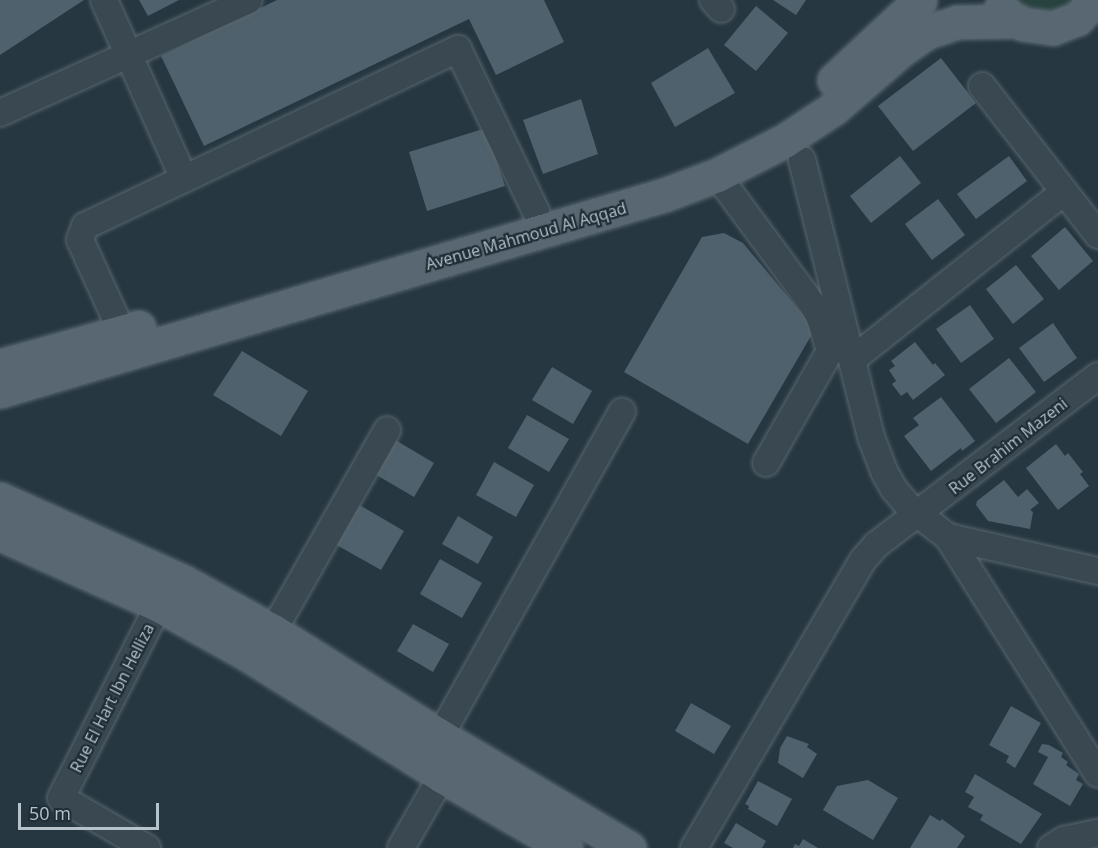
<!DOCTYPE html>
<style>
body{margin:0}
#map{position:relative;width:1098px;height:848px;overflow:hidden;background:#263741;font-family:"Open Sans",sans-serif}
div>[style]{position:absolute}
.green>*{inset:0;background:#284240}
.building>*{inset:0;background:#4f616c}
.roads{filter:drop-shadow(0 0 2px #58666e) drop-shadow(0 0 2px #58666e)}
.minor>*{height:26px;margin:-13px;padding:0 13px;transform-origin:13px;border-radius:13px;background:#3a4851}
.major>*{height:33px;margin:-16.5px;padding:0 16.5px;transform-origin:16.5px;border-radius:16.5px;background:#586771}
span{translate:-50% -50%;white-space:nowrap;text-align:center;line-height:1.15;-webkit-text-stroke:4.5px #1f2d36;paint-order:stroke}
.street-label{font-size:16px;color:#b7c3cb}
.scale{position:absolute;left:18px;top:803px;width:141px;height:27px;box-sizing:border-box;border:3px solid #b7c3cb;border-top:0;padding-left:8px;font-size:18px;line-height:21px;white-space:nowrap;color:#b7c3cb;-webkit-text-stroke:4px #1f2d36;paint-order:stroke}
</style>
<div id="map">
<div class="green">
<i style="clip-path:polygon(1017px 0,1086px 0,1054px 16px,1025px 8px)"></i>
</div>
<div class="building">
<i style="clip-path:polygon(0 0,84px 0,0 55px)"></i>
<i style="clip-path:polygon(139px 0,179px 0,148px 16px)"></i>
<i style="clip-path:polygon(277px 0,544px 0,564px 42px,496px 75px,469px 19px,204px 146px,161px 56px)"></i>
<i style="clip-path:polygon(773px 0,806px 0,796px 15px)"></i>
<i style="clip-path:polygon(756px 6px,788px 33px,756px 71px,724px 45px)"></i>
<i style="clip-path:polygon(708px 48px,735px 93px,675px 127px,651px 83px)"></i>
<i style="clip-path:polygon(941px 58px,976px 103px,913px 151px,878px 106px)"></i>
<i style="clip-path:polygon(581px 99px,598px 154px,543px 174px,523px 120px)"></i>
<i style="clip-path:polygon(486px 128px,505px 186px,427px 211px,409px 152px)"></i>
<i style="clip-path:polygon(900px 156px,921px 183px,871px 223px,850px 196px)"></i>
<i style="clip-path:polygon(1009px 156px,1027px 181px,976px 219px,957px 194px)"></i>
<i style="clip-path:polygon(938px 199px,965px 235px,932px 260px,905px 224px)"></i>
<i style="clip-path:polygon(1065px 227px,1093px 261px,1059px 290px,1031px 256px)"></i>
<i style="clip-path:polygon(724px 233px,743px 243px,815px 329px,748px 444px,624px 372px,702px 237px)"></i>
<i style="clip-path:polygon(1016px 265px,1044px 299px,1013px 324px,986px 289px)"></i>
<i style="clip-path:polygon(970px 305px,994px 339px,961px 363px,936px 329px)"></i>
<i style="clip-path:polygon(1053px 323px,1077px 358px,1044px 382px,1019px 348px)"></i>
<i style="clip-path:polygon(915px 342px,933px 365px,935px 363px,945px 375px,913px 400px,907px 392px,901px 396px,892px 384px,896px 381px,889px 370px,895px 366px,891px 361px)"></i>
<i style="clip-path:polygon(242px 351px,308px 391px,281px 436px,213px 395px)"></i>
<i style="clip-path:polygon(1009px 358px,1036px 392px,996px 423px,969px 389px)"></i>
<i style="clip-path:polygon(552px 367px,592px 391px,573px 424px,532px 400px)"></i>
<i style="clip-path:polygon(941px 397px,975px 441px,962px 451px,961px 448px,931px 471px,904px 436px,919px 425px,913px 418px)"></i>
<i style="clip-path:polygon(527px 415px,569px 439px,549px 472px,508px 448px)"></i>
<i style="clip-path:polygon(392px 438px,434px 463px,414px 497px,373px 473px)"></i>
<i style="clip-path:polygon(1056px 444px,1065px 456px,1068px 453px,1083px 472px,1080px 474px,1089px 486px,1058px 510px,1026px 468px)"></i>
<i style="clip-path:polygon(494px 462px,534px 485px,516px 517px,476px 495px)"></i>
<i style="clip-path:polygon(1004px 480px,1018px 497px,1027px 489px,1039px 503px,1030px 510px,1033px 512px,1030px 529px,988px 521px,976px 505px,977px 501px)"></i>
<i style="clip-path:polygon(356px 503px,404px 531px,381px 570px,333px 543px)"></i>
<i style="clip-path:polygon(458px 516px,493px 537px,478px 564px,442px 544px)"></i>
<i style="clip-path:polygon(440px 559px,482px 583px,462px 618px,420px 594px)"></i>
<i style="clip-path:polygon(413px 624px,449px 644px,433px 672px,397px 651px)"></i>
<i style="clip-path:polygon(691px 703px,731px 726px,714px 754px,675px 731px)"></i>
<i style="clip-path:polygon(1011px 706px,1041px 723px,1015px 768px,1006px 762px,1009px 756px,989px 745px)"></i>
<i style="clip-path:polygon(787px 736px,809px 744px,807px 747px,817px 754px,803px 778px,778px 763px,780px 748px)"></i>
<i style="clip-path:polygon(1042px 744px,1049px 745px,1063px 753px,1061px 757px,1068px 762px,1066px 765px,1079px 774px,1076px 780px,1083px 784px,1070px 806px,1033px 784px,1048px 757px,1038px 752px)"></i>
<i style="clip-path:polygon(975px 774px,1042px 814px,1021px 844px,980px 820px,983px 815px,968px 807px,974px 797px,965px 792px)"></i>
<i style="clip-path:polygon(868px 780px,898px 798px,873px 840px,823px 810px,837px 786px)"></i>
<i style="clip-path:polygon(758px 781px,792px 799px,777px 826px,748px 809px,749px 806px,745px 804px)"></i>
<i style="clip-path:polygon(930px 815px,940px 821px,942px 819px,965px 836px,957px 848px,910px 848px)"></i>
<i style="clip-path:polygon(736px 823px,766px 841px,762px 848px,733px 848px,724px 843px)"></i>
<i style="clip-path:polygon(803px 839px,818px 848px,793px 848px,795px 844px,799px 846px)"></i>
</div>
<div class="roads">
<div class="minor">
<i style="left:104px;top:0;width:196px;rotate:65.9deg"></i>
<i style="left:713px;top:0;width:12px;rotate:48deg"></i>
<i style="left:982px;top:86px;width:189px;rotate:52.1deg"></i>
<i style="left:0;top:113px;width:273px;rotate:-24.4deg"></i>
<i style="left:802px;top:160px;width:285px;rotate:76deg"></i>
<i style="left:871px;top:437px;width:39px;rotate:69deg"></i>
<i style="left:885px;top:473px;width:18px;rotate:61deg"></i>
<i style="left:894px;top:489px;width:23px;rotate:50deg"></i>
<i style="left:909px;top:507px;width:49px;rotate:37.6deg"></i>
<i style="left:948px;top:537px;width:280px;rotate:57.7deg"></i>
<i style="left:717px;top:175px;width:162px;rotate:53.6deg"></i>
<i style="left:813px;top:305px;width:15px;rotate:62deg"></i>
<i style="left:820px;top:318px;width:34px;rotate:73deg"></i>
<i style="left:830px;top:351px;width:129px;rotate:119.7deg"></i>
<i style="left:122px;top:332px;width:101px;rotate:-114.5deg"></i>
<i style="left:80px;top:240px;width:15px;rotate:-70deg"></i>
<i style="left:85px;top:226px;width:413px;rotate:-25.4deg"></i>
<i style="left:458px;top:49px;width:181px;rotate:64.4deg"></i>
<i style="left:853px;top:359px;width:269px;rotate:-38.4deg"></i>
<i style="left:948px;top:537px;width:154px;rotate:12.8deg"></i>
<i style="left:273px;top:631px;width:231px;rotate:-60.4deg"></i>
<i style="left:440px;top:736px;width:372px;rotate:-60.7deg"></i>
<i style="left:147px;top:848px;width:99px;rotate:-149.8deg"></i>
<i style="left:61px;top:798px;width:216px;rotate:-63.1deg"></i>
<i style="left:401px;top:848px;width:83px;rotate:-60.3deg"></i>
<i style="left:694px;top:848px;width:334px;rotate:-59.6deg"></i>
<i style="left:863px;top:560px;width:20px;rotate:-49deg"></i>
<i style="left:876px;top:545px;width:279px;rotate:-37.3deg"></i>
<i style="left:1051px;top:848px;width:15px;rotate:-32deg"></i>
<i style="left:1064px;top:840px;width:35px;rotate:-12deg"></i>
</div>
<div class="major">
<i style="left:1001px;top:8px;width:14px;rotate:45deg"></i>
<i style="left:1011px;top:18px;width:13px;rotate:27deg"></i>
<i style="left:1023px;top:24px;width:30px;rotate:8deg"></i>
<i style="left:1053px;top:28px;width:26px;rotate:-21deg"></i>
<i style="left:1077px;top:19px;width:26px;rotate:-47deg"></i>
<i style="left:834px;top:80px;width:117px;rotate:-42.9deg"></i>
<i style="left:0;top:366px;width:144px;rotate:-15.7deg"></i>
<i style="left:0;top:391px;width:692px;rotate:-16.45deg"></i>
<i style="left:664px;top:195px;width:57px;rotate:-20.7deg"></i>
<i style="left:717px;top:175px;width:75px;rotate:-26.9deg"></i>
<i style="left:784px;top:141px;width:60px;rotate:-33.4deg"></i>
<i style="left:834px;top:108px;width:89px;rotate:-40.9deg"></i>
<i style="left:901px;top:50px;width:32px;rotate:-35deg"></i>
<i style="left:927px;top:32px;width:32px;rotate:-18deg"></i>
<i style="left:957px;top:22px;width:61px;rotate:-0.9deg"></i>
<i style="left:0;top:499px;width:200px;rotate:24.3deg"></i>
<i style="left:182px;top:581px;width:104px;rotate:28.8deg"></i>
<i style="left:273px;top:631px;width:197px;rotate:32.2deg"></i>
<i style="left:440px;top:736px;width:220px;rotate:30.7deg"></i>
<i style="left:0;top:534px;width:174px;rotate:24.1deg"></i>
<i style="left:159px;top:605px;width:101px;rotate:29.1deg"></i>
<i style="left:247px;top:654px;width:230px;rotate:32deg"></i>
<i style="left:442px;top:776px;width:143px;rotate:30.1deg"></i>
</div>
</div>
<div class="street-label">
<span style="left:526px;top:236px;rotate:-16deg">Avenue Mahmoud Al Aqqad</span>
<span style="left:1008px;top:446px;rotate:-38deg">Rue Brahim Mazeni</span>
<span style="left:112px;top:698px;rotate:-63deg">Rue El Hart Ibn Helliza</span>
</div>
<div class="scale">50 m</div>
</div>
